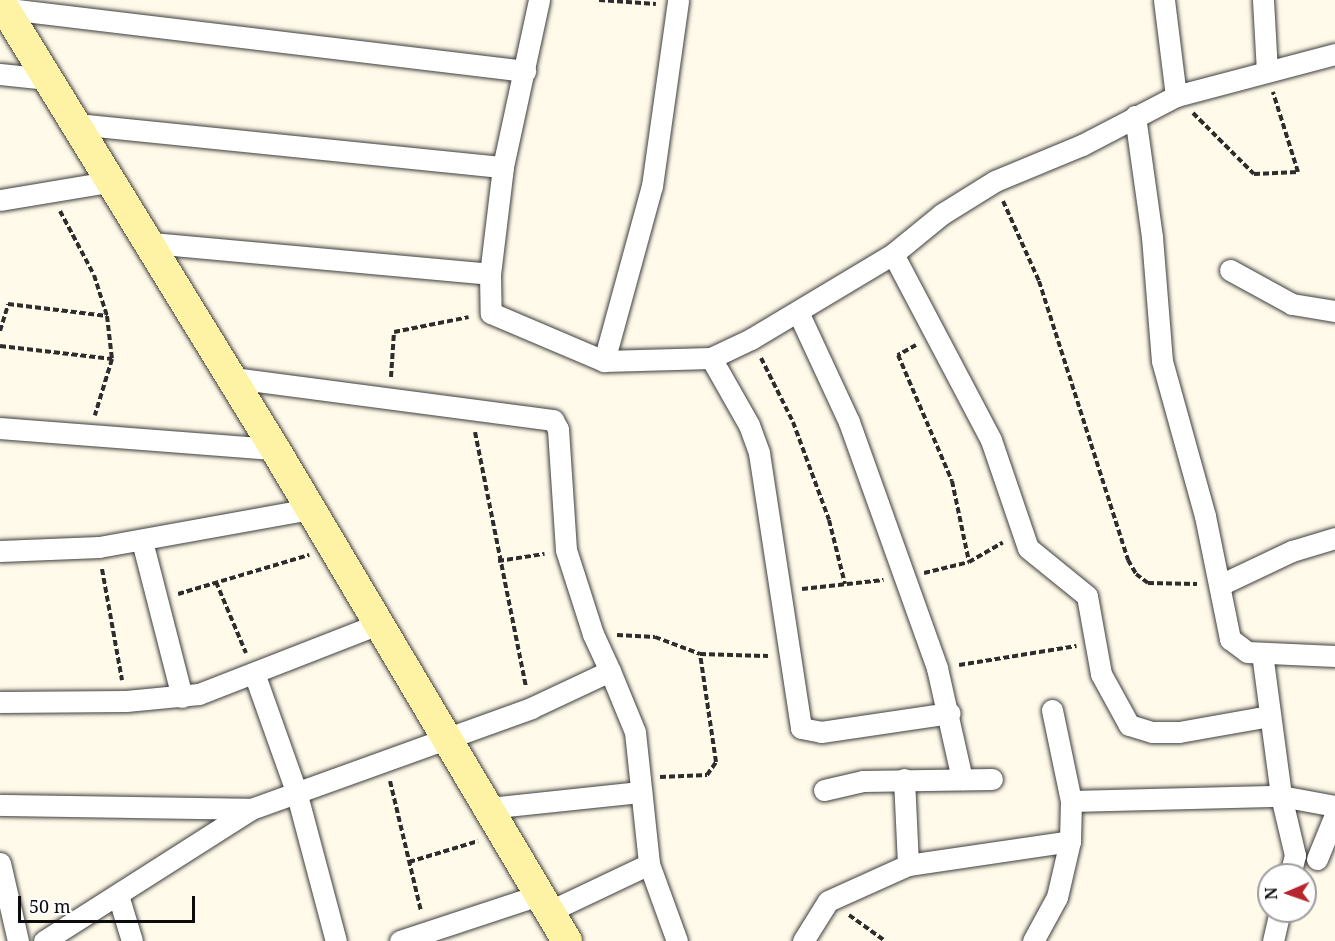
<!DOCTYPE html>
<style>
body{margin:0}
#map{position:relative;width:1335px;height:941px;overflow:hidden;background:#fffae9;font-family:"Noto Serif",serif}
div>[style]{position:absolute}
.path>*{height:4px;margin-top:-2px;transform-origin:0;background:repeating-linear-gradient(90deg,#2d2d2d 0 6px,transparent 0 9px)}
.roads{filter:drop-shadow(0 0 2px #3e3e3e) drop-shadow(0 0 2px #3e3e3e)}
.street>*{height:21px;margin:-10.5px;padding:0 10.5px;transform-origin:10.5px;border-radius:10.5px;background:#fff}
.secondary>*{height:30px;margin:-15px;padding:0 15px;transform-origin:15px;border-radius:15px;background:#fef3a5}
span{translate:-50% -50%;white-space:nowrap;text-align:center;line-height:1.15;-webkit-text-stroke:6px #fff;paint-order:stroke}
.north{position:absolute;left:1257px;top:863px;width:60px;height:60px;box-sizing:border-box;background:#fff;border:2px solid #9d9d9d;border-radius:50%;rotate:268deg;font-size:16px;font-weight:700;line-height:24px;text-align:center;color:#0b0b0b}
.north::after{content:'';display:block;margin:auto;width:21px;height:27px;background:#b7262e;clip-path:polygon(50% 0,100% 100%,50% 72%,0 100%)}
.scale{position:absolute;left:18px;top:896px;width:177px;height:27px;box-sizing:border-box;border:3px solid #0b0b0b;border-top:0;padding-left:8px;font-size:18px;line-height:21px;white-space:nowrap;color:#0b0b0b;-webkit-text-stroke:4px #fff;paint-order:stroke}
</style>
<div id="map">
<div class="path">
<i style="left:599px;top:0;width:57px;rotate:4deg"></i>
<i style="left:1193px;top:113px;width:86px;rotate:45deg"></i>
<i style="left:1254px;top:174px;width:44px;rotate:-2.6deg"></i>
<i style="left:1298px;top:172px;width:84px;rotate:-107.4deg"></i>
<i style="left:1003px;top:201px;width:88px;rotate:65.8deg"></i>
<i style="left:1039px;top:281px;width:293px;rotate:72.3deg"></i>
<i style="left:1128px;top:560px;width:16px;rotate:60deg"></i>
<i style="left:1136px;top:574px;width:15px;rotate:37deg"></i>
<i style="left:1148px;top:583px;width:49px;rotate:1.2deg"></i>
<i style="left:60px;top:211px;width:72px;rotate:62deg"></i>
<i style="left:94px;top:275px;width:43px;rotate:72.4deg"></i>
<i style="left:107px;top:316px;width:43px;rotate:83.4deg"></i>
<i style="left:112px;top:359px;width:59px;rotate:106.9deg"></i>
<i style="left:0;top:331px;width:28px;rotate:-73deg"></i>
<i style="left:8px;top:304px;width:100px;rotate:6.9deg"></i>
<i style="left:916px;top:345px;width:21px;rotate:151deg"></i>
<i style="left:898px;top:355px;width:137px;rotate:66.8deg"></i>
<i style="left:952px;top:481px;width:83px;rotate:78.1deg"></i>
<i style="left:0;top:346px;width:113px;rotate:6.6deg"></i>
<i style="left:761px;top:358px;width:72px;rotate:63.4deg"></i>
<i style="left:793px;top:422px;width:104px;rotate:69.8deg"></i>
<i style="left:829px;top:520px;width:66px;rotate:76deg"></i>
<i style="left:391px;top:377px;width:45px;rotate:-86.2deg"></i>
<i style="left:394px;top:332px;width:76px;rotate:-11.3deg"></i>
<i style="left:475px;top:432px;width:260px;rotate:78.7deg"></i>
<i style="left:498px;top:561px;width:47px;rotate:-8.7deg"></i>
<i style="left:102px;top:569px;width:113px;rotate:79.8deg"></i>
<i style="left:924px;top:573px;width:46px;rotate:-13.7deg"></i>
<i style="left:969px;top:562px;width:39px;rotate:-30deg"></i>
<i style="left:216px;top:582px;width:77px;rotate:67.1deg"></i>
<i style="left:802px;top:589px;width:82px;rotate:-6.3deg"></i>
<i style="left:178px;top:594px;width:137px;rotate:-16.6deg"></i>
<i style="left:617px;top:635px;width:38px;rotate:3deg"></i>
<i style="left:655px;top:637px;width:48px;rotate:20.7deg"></i>
<i style="left:700px;top:654px;width:68px;rotate:1.7deg"></i>
<i style="left:959px;top:665px;width:119px;rotate:-9.2deg"></i>
<i style="left:660px;top:777px;width:47px;rotate:-2.4deg"></i>
<i style="left:707px;top:775px;width:16px;rotate:-55deg"></i>
<i style="left:716px;top:762px;width:109px;rotate:-98.4deg"></i>
<i style="left:390px;top:781px;width:134px;rotate:76.6deg"></i>
<i style="left:409px;top:862px;width:72px;rotate:-16.9deg"></i>
<i style="left:849px;top:915px;width:44px;rotate:35.8deg"></i>
</div>
<div class="roads">
<div class="street">
<i style="left:539px;top:0;width:171px;rotate:102.2deg"></i>
<i style="left:503px;top:167px;width:108px;rotate:96.9deg"></i>
<i style="left:490px;top:274px;width:39px;rotate:89deg"></i>
<i style="left:491px;top:313px;width:123px;rotate:23deg"></i>
<i style="left:604px;top:361px;width:107px;rotate:-1.6deg"></i>
<i style="left:711px;top:358px;width:44px;rotate:-25.4deg"></i>
<i style="left:751px;top:339px;width:165px;rotate:-30.9deg"></i>
<i style="left:893px;top:254px;width:63px;rotate:-39.2deg"></i>
<i style="left:942px;top:214px;width:62px;rotate:-31.9deg"></i>
<i style="left:995px;top:181px;width:94px;rotate:-22.5deg"></i>
<i style="left:1082px;top:145px;width:106px;rotate:-27.5deg"></i>
<i style="left:1176px;top:96px;width:164px;rotate:-14.8deg"></i>
<i style="left:1164px;top:0;width:97px;rotate:82.9deg"></i>
<i style="left:1263px;top:0;width:71px;rotate:86.8deg"></i>
<i style="left:0;top:8px;width:529px;rotate:6.84deg"></i>
<i style="left:0;top:74px;width:48px;rotate:5.9deg"></i>
<i style="left:1135px;top:116px;width:122px;rotate:82deg"></i>
<i style="left:1152px;top:237px;width:124px;rotate:85.4deg"></i>
<i style="left:1162px;top:361px;width:161px;rotate:74.5deg"></i>
<i style="left:1205px;top:516px;width:126px;rotate:78.5deg"></i>
<i style="left:1230px;top:639px;width:21px;rotate:37deg"></i>
<i style="left:1247px;top:652px;width:88px;rotate:2.6deg"></i>
<i style="left:77px;top:124px;width:428px;rotate:5.8deg"></i>
<i style="left:0;top:200px;width:115px;rotate:-9.5deg"></i>
<i style="left:151px;top:243px;width:340px;rotate:5.2deg"></i>
<i style="left:893px;top:254px;width:210px;rotate:62.2deg"></i>
<i style="left:991px;top:440px;width:114px;rotate:71.1deg"></i>
<i style="left:1028px;top:548px;width:76px;rotate:39.1deg"></i>
<i style="left:1087px;top:596px;width:79px;rotate:79.8deg"></i>
<i style="left:1101px;top:674px;width:58px;rotate:61.2deg"></i>
<i style="left:1129px;top:725px;width:24px;rotate:17deg"></i>
<i style="left:1152px;top:732px;width:27px"></i>
<i style="left:1179px;top:732px;width:91px;rotate:-10.1deg"></i>
<i style="left:1230px;top:270px;width:71px;rotate:28.7deg"></i>
<i style="left:1292px;top:304px;width:44px;rotate:9.2deg"></i>
<i style="left:798px;top:312px;width:121px;rotate:65.1deg"></i>
<i style="left:849px;top:422px;width:261px;rotate:70.3deg"></i>
<i style="left:937px;top:668px;width:114px;rotate:77.3deg"></i>
<i style="left:711px;top:358px;width:77px;rotate:60.4deg"></i>
<i style="left:749px;top:425px;width:30px;rotate:70deg"></i>
<i style="left:759px;top:453px;width:278px;rotate:81.3deg"></i>
<i style="left:801px;top:728px;width:20px;rotate:11deg"></i>
<i style="left:821px;top:732px;width:130px;rotate:-8.4deg"></i>
<i style="left:604px;top:361px;width:181px;rotate:-74.7deg"></i>
<i style="left:652px;top:186px;width:188px;rotate:-82deg"></i>
<i style="left:0;top:428px;width:276px;rotate:4.4deg"></i>
<i style="left:142px;top:541px;width:161px;rotate:75.6deg"></i>
<i style="left:0;top:551px;width:99px;rotate:-2.3deg"></i>
<i style="left:99px;top:547px;width:215px;rotate:-10.2deg"></i>
<i style="left:1220px;top:585px;width:80px;rotate:-25.3deg"></i>
<i style="left:1292px;top:551px;width:45px;rotate:-16.8deg"></i>
<i style="left:1262px;top:653px;width:144px;rotate:82.4deg"></i>
<i style="left:1281px;top:796px;width:61px;rotate:76.7deg"></i>
<i style="left:1295px;top:855px;width:21px;rotate:104deg"></i>
<i style="left:610px;top:671px;width:66px;rotate:67.7deg"></i>
<i style="left:635px;top:732px;width:133px;rotate:83.9deg"></i>
<i style="left:649px;top:864px;width:82px;rotate:70deg"></i>
<i style="left:254px;top:673px;width:125px;rotate:70.4deg"></i>
<i style="left:296px;top:791px;width:155px;rotate:75.1deg"></i>
<i style="left:0;top:702px;width:126px;rotate:-0.5deg"></i>
<i style="left:126px;top:701px;width:73px;rotate:-5.5deg"></i>
<i style="left:199px;top:694px;width:193px;rotate:-21.3deg"></i>
<i style="left:904px;top:779px;width:86px;rotate:87.3deg"></i>
<i style="left:824px;top:790px;width:40px;rotate:-13deg"></i>
<i style="left:863px;top:781px;width:129px;rotate:-0.9deg"></i>
<i style="left:1071px;top:801px;width:210px;rotate:-1.4deg"></i>
<i style="left:1281px;top:796px;width:55px;rotate:10.5deg"></i>
<i style="left:0;top:805px;width:251px;rotate:0.9deg"></i>
<i style="left:488px;top:808px;width:154px;rotate:-6deg"></i>
<i style="left:1317px;top:859px;width:48px;rotate:-67.8deg"></i>
<i style="left:0;top:863px;width:80px;rotate:77deg"></i>
<i style="left:118px;top:895px;width:48px;rotate:73.1deg"></i>
<i style="left:548px;top:912px;width:112px;rotate:-25.4deg"></i>
<i style="left:44px;top:941px;width:246px;rotate:-32.5deg"></i>
<i style="left:251px;top:809px;width:298px;rotate:-19.8deg"></i>
<i style="left:531px;top:708px;width:87px;rotate:-25.1deg"></i>
<i style="left:610px;top:671px;width:41px;rotate:-114.7deg"></i>
<i style="left:593px;top:634px;width:88px;rotate:-107.8deg"></i>
<i style="left:566px;top:550px;width:121px;rotate:-93.8deg"></i>
<i style="left:558px;top:429px;width:10px;rotate:-119deg"></i>
<i style="left:553px;top:420px;width:324px;rotate:-172.5deg"></i>
<i style="left:400px;top:941px;width:146px;rotate:-18.3deg"></i>
<i style="left:803px;top:941px;width:47px;rotate:-58deg"></i>
<i style="left:828px;top:901px;width:88px;rotate:-24.2deg"></i>
<i style="left:908px;top:865px;width:164px;rotate:-8.4deg"></i>
<i style="left:1070px;top:841px;width:40px;rotate:-88.6deg"></i>
<i style="left:1071px;top:801px;width:93px;rotate:-101.8deg"></i>
<i style="left:1033px;top:941px;width:50px;rotate:-61.4deg"></i>
<i style="left:1057px;top:897px;width:57px;rotate:-76.9deg"></i>
<i style="left:1273px;top:941px;width:31px;rotate:-77deg"></i>
</div>
<div class="secondary">
<i style="left:0;top:1px;width:526px;rotate:58.46deg"></i>
<i style="left:275px;top:449px;width:572px;rotate:59.31deg"></i>
</div>
</div>
<div class="north">N</div>
<div class="scale">50 m</div>
</div>
